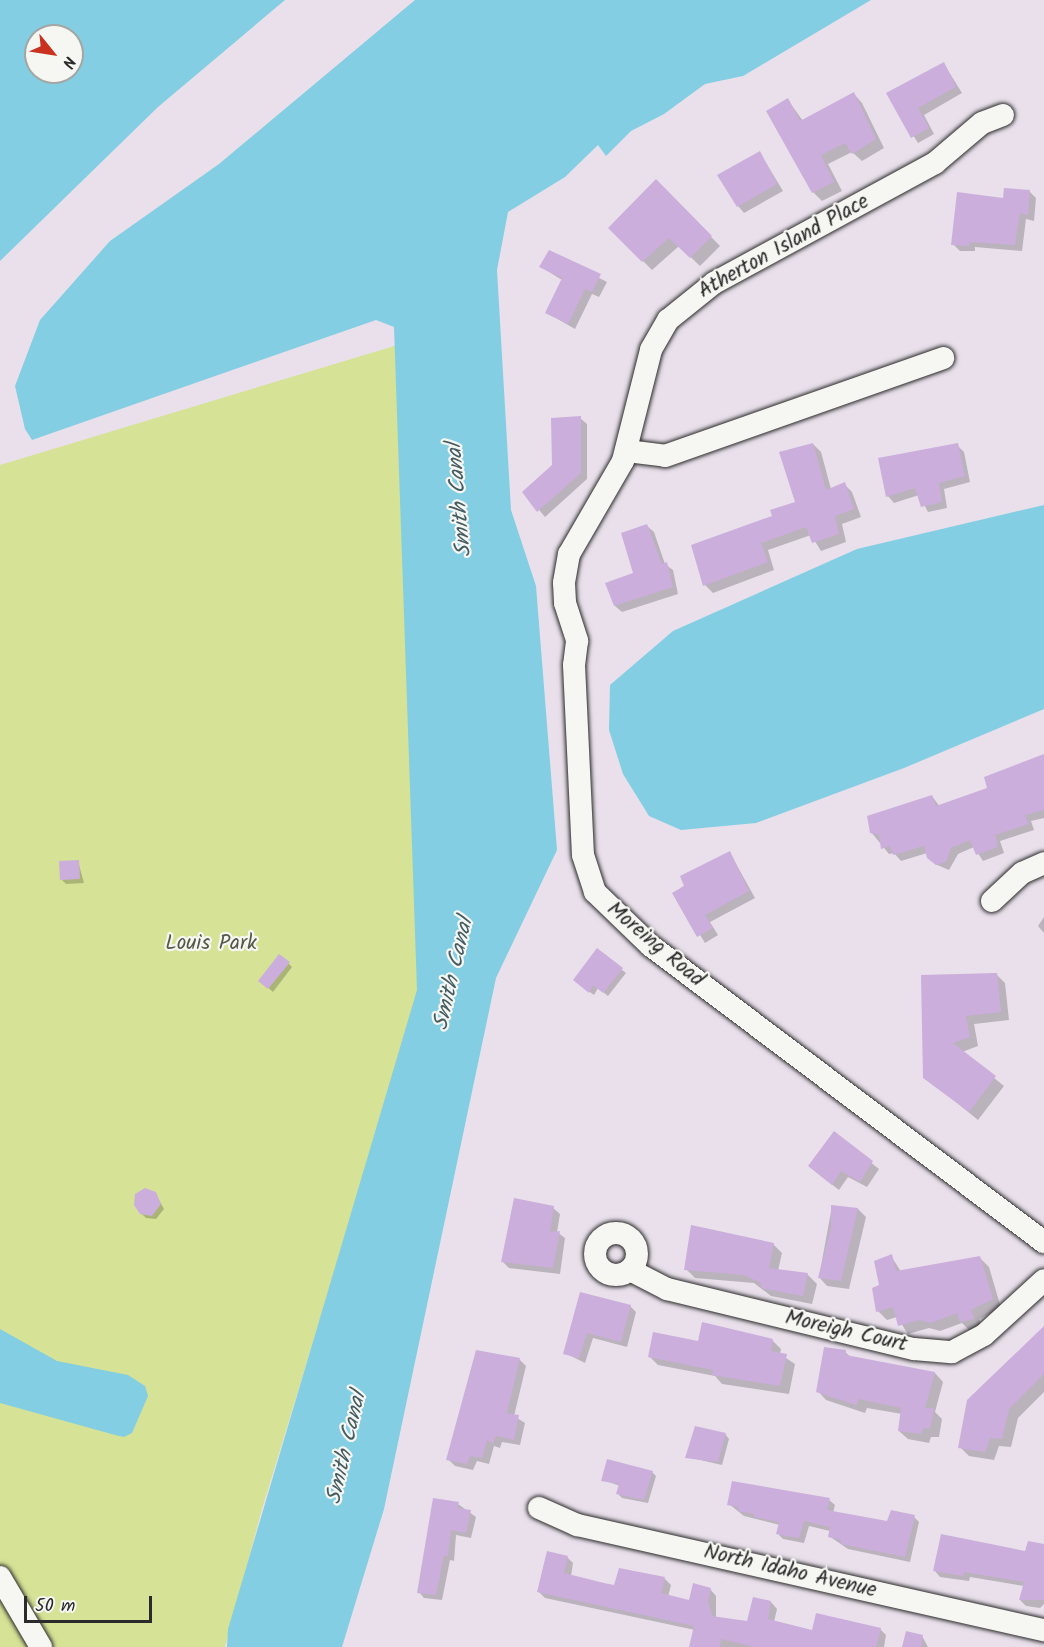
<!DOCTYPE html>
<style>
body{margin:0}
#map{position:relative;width:1044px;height:1647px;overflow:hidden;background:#e9e0eb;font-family:Kalam,sans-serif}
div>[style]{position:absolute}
.green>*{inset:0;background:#d6e295}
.water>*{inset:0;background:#83cee3}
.shadow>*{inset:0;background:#0003}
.building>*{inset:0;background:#cbaedc}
.roads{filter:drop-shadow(0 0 2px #2b2b2b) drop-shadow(0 0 2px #2b2b2b)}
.minor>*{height:22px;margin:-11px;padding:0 11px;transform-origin:11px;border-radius:11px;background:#f6f6f2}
.minor>.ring{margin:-11px;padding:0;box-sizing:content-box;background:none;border:22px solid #f6f6f2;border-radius:50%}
span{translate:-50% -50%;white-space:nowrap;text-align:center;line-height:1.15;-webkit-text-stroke:4.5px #f6f6f2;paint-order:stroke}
.street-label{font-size:21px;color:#2b2b2b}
.park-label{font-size:21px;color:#565946}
.water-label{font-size:22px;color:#455c62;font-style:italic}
.north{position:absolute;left:24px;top:24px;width:60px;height:60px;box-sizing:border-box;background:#f6f6f2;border:2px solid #a5a5a2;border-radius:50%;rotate:120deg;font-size:16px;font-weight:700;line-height:24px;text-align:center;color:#2b2b2b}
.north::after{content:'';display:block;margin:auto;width:21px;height:27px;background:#c8321e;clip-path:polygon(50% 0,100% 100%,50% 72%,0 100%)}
.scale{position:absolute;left:24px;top:1596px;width:128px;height:27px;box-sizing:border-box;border:3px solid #2b2b2b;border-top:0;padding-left:8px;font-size:18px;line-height:21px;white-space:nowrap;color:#2b2b2b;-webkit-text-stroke:4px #f6f6f2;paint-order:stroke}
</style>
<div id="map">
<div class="green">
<i style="clip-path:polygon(411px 341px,424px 978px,262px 1509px,225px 1647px,0 1647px,0 465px)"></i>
</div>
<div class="water">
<i style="clip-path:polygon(evenodd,0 0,285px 0,158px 107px,0 261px,0 0,36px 36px,72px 36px,72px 72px,36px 72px,36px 36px)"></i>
<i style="clip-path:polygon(415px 0,871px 0,743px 76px,705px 84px,664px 114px,631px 131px,606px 156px,598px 145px,565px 177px,508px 212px,497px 270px,511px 510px,536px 586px,557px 850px,496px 978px,384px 1509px,342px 1647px,227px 1647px,228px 1629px,417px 990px,394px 327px,376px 320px,32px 440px,25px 429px,15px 386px,40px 320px,110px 241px,219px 164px)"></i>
<i style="clip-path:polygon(1044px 505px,1044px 709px,904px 768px,756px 823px,681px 830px,649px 816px,623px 774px,609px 730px,610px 685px,673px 631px,857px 549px)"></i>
<i style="clip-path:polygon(0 1329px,57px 1361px,128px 1375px,145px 1386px,148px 1396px,132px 1433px,124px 1437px,115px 1435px,0 1403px)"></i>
</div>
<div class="shadow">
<i style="clip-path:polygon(944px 64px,962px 93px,924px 115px,934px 134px,918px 143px,888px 94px)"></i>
<i style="clip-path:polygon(854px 94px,862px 103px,884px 148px,862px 161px,852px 152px,828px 164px,842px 191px,822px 201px,813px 192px,788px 100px,803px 121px)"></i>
<i style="clip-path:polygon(760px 153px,783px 191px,744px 213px,738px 206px)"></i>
<i style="clip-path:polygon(656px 181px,720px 246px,700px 266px,679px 246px,652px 270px,610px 228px)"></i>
<i style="clip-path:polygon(1030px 192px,1036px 198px,1034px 221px,1026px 219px,1022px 251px,975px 247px,975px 251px,960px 251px,953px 244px,1005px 200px)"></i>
<i style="clip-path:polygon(549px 252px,607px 282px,599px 297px,592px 294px,575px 329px,547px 313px,562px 280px,541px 267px)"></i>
<i style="clip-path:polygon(580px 418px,587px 424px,587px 479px,545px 517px,524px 492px,553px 465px)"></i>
<i style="clip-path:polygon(813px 444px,821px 452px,831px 489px,844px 484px,852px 492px,861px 517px,842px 524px,846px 542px,821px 551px,811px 535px,768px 550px,774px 570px,713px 593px,705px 585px,693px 546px,774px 517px,797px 503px)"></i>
<i style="clip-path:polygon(957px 445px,964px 452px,970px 482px,944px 489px,947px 508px,928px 512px,919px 495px,894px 503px,888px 496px)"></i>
<i style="clip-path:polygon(647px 526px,654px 532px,665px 564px,673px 570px,678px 594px,622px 612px,615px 606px,635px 574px)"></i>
<i style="clip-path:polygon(1044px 758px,1044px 818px,1031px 821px,1034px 830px,1000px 841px,1004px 853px,983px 861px,974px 847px,958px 854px,949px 870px,935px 864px,927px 853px,901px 861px,894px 853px,889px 854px,871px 832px,932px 796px,940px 807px,989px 789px)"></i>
<i style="clip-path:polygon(730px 853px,755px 898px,710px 922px,718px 935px,705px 943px,674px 893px)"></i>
<i style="clip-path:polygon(78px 861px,84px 883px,66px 884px,62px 880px)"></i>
<i style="clip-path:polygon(1044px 917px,1044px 933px,1038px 926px)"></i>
<i style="clip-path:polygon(597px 950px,626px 973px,608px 996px,598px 988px,594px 995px,579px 984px)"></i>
<i style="clip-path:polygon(288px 963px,292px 967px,273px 992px,264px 984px)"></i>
<i style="clip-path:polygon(996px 974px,1005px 983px,1009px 1020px,974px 1024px,978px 1046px,962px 1052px,1004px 1086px,978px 1120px,925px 1077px,923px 977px)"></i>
<i style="clip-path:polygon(834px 1133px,879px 1169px,867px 1187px,848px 1177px,839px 1190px,816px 1172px)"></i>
<i style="clip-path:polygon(155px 1193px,164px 1209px,156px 1219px,146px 1218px,141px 1213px)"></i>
<i style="clip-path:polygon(832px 1206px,858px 1209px,866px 1217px,849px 1289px,827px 1286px,819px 1277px)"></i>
<i style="clip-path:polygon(553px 1208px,560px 1214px,557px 1232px,565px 1238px,560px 1274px,509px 1268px,503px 1262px)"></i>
<i style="clip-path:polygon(773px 1244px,782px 1253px,778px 1271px,808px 1275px,817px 1284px,812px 1304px,771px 1296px,754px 1283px,695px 1278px,686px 1269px)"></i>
<i style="clip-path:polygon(891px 1256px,902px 1273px,980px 1258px,989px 1267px,1001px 1308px,979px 1319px,982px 1328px,970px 1331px,962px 1323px,940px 1331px,929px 1328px,908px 1334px,897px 1317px,887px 1320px,878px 1311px,880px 1285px)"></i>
<i style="clip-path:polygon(581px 1294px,630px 1306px,636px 1312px,627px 1347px,593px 1338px,585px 1363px,565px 1353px)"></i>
<i style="clip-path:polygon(1044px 1328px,1044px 1392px,1018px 1418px,1011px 1447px,999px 1446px,994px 1460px,969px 1456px,960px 1447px)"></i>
<i style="clip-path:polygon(772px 1340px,781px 1349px,780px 1354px,795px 1364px,789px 1394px,722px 1384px,715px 1376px,658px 1365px,649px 1356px,699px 1343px)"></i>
<i style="clip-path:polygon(845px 1352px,852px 1358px,935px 1373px,943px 1382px,935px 1412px,942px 1419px,939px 1437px,931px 1437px,929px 1443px,908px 1439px,899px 1431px,902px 1414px,867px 1408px,865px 1413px,826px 1400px,818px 1391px)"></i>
<i style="clip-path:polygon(519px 1359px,526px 1366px,514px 1416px,525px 1423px,520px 1445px,502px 1442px,500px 1448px,494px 1446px,489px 1464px,477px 1461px,473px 1470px,455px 1466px,448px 1459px)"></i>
<i style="clip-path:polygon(725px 1434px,729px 1439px,722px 1465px,687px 1457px)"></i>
<i style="clip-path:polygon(652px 1472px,656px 1476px,648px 1503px,622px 1498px,618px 1494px,620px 1486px,603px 1480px)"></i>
<i style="clip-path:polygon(829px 1500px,835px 1505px,833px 1513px,888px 1523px,914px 1517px,919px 1522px,910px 1562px,848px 1549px,829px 1536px,830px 1531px,809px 1526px,804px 1543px,783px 1539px,777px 1533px,780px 1525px,744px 1516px,729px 1504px)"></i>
<i style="clip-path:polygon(458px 1504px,476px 1517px,471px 1538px,456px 1535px,454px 1561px,450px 1560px,442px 1600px,424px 1598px,419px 1592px)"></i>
<i style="clip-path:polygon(1044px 1545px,1044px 1604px,1040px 1608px,1026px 1606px,1020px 1600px,1024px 1586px,970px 1577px,969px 1581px,940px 1577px,935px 1571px,1026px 1553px)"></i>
<i style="clip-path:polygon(567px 1557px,573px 1563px,571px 1576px,615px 1587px,665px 1579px,671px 1585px,668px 1597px,690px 1602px,710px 1589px,716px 1596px,716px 1618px,748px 1623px,771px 1602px,777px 1609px,774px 1622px,813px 1632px,880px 1629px,886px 1635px,884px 1647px,690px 1647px,695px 1630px,545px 1598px,539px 1592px)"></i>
<i style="clip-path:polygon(922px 1636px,928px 1647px,904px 1647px)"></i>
</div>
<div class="building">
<i style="clip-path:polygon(944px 62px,956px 87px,918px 108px,929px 128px,911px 138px,886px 93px)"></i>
<i style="clip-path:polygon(854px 92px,876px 139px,852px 154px,845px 143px,821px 155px,834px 182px,812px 193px,766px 111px,788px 98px,800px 121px)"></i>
<i style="clip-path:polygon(760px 151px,777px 184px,737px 207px,717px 175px)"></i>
<i style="clip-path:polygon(656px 179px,712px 236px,690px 258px,669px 238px,642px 262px,608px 228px)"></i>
<i style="clip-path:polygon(1004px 188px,1030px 190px,1028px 215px,1020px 213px,1015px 245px,970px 242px,969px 246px,951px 245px,957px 192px,1003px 198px)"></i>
<i style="clip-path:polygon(549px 250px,601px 274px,592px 292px,585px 289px,568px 324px,545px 313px,562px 278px,539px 267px)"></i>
<i style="clip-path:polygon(581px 416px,581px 473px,537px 512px,522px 492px,552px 465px,551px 418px)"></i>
<i style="clip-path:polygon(813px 443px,826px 490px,845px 482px,854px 509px,835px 516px,839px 534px,812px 543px,806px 527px,761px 543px,768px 562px,703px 586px,691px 545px,772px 516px,770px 510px,795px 502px,779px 452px)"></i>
<i style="clip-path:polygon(958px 443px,965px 476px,939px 483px,942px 502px,921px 507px,915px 488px,886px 497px,878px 458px)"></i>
<i style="clip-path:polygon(647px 524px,662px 564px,667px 562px,673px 587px,614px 606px,605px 583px,633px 573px,621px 533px)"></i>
<i style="clip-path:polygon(1044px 754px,1044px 810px,1025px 815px,1029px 824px,995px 835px,998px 847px,976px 855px,970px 840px,951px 848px,946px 862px,936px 865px,927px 858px,924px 846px,893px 855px,890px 846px,881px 849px,879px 835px,870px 833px,867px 816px,932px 795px,936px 806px,987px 788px,984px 777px)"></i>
<i style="clip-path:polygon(730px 851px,749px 891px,705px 915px,713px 928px,697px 937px,672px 893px,684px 886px,680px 876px)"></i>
<i style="clip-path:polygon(79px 860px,80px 879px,60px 880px,59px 861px)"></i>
<i style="clip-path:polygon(597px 948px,623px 968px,603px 993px,593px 985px,589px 993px,573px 980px)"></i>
<i style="clip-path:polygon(279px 954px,290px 962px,268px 989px,258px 981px)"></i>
<i style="clip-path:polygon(997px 973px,1001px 1012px,966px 1016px,970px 1037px,953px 1043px,996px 1076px,969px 1112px,923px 1078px,921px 975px)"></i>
<i style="clip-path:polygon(834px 1131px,873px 1161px,860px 1182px,841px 1171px,832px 1185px,808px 1166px)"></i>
<i style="clip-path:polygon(145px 1188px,156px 1192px,161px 1204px,152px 1216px,140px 1214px,134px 1205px,135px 1194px)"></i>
<i style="clip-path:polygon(514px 1198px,554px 1206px,550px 1232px,560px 1231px,553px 1268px,501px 1262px)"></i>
<i style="clip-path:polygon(831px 1205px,858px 1208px,841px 1281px,818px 1278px,831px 1228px)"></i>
<i style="clip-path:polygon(691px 1225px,774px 1243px,769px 1268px,808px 1273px,803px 1296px,761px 1288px,761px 1283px,744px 1275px,684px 1270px)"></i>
<i style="clip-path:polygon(892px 1254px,896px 1271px,980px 1256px,993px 1299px,971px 1310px,974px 1319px,960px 1322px,957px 1313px,931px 1323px,919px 1320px,898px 1326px,893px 1307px,876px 1312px,872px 1288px,879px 1285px,874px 1261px)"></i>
<i style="clip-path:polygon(580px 1292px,631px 1305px,621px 1342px,587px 1333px,579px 1358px,563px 1354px)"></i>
<i style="clip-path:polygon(702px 1322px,773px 1339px,771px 1351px,787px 1354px,780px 1386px,712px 1375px,713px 1370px,648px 1357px,653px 1332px,698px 1341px)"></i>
<i style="clip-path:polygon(1044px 1326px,1044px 1374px,1009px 1409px,1002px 1439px,990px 1438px,985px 1452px,958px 1448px,967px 1400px)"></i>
<i style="clip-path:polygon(824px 1347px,846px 1350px,846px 1355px,935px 1372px,925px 1408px,934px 1408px,930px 1429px,923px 1428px,921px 1434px,898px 1431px,901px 1408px,859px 1399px,856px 1405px,816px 1392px)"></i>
<i style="clip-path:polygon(476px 1350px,520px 1358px,507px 1413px,519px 1415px,514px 1440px,496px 1436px,493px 1443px,487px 1440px,482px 1458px,470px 1456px,467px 1464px,446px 1460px)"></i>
<i style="clip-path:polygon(695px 1426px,726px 1433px,718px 1462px,685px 1458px)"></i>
<i style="clip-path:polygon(607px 1459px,653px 1471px,644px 1500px,616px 1494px,619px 1484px,601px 1481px)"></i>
<i style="clip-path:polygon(732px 1481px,830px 1498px,827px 1510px,887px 1521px,891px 1510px,915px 1515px,905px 1557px,841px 1544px,841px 1540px,828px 1537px,830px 1527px,804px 1521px,799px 1538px,776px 1534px,779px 1522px,754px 1517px,754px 1514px,737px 1511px,739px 1507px,727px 1505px)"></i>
<i style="clip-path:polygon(433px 1498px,459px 1502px,457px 1508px,471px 1510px,466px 1533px,451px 1530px,448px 1556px,444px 1555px,436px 1595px,417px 1593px)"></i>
<i style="clip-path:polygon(941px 1534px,1025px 1551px,1028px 1541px,1044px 1544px,1044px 1600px,1019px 1600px,1024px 1582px,964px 1572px,963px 1576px,933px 1571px)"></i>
<i style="clip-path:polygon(547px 1551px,568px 1556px,564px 1573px,604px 1583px,614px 1585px,619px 1568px,665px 1577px,661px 1593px,689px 1600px,693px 1583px,711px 1588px,708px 1601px,712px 1616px,747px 1621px,753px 1597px,771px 1601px,768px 1619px,812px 1630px,816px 1613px,881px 1628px,876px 1647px,755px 1647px,721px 1639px,720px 1647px,689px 1647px,694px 1626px,537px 1592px)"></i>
<i style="clip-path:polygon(906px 1631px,923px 1635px,921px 1647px,902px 1647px)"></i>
</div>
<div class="roads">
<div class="minor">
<i style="left:1003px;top:115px;width:22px;rotate:159deg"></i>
<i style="left:982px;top:123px;width:62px;rotate:139.6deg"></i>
<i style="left:935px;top:163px;width:251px;rotate:151.5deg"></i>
<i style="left:714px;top:283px;width:59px;rotate:141.2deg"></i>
<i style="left:668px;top:320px;width:34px;rotate:120deg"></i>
<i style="left:651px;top:350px;width:114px;rotate:104.2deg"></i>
<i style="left:623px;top:461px;width:108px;rotate:120.1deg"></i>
<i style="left:569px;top:554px;width:29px;rotate:100deg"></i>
<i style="left:564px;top:583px;width:20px;rotate:87deg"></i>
<i style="left:565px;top:603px;width:40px;rotate:72deg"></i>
<i style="left:577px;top:641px;width:24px;rotate:97deg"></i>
<i style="left:574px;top:665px;width:190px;rotate:87.3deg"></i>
<i style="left:583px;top:855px;width:39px;rotate:72deg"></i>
<i style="left:595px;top:892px;width:78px;rotate:44deg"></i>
<i style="left:651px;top:946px;width:492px;rotate:37deg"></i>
<i style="left:627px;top:451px;width:38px;rotate:7deg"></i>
<i style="left:665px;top:456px;width:295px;rotate:-19.4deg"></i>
<i style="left:992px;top:901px;width:41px;rotate:-43deg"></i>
<i style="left:1022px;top:873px;width:24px;rotate:-24deg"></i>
<i class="ring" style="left:595px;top:1233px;width:20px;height:20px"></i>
<i style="left:630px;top:1270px;width:42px;rotate:27.2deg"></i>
<i style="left:667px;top:1289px;width:254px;rotate:13.7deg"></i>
<i style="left:914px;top:1349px;width:38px;rotate:5deg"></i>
<i style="left:952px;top:1352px;width:36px;rotate:-28deg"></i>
<i style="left:984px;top:1335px;width:81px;rotate:-42.5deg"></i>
<i style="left:539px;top:1508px;width:42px;rotate:24.1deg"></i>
<i style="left:577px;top:1525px;width:479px;rotate:12.7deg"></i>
<i style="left:0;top:1577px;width:81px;rotate:59.6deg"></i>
</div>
</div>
<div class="street-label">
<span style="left:784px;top:247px;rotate:-29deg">Atherton Island Place</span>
<span style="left:655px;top:945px;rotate:40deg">Moreing Road</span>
<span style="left:846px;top:1332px;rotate:13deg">Moreigh Court</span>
<span style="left:790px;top:1572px;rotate:13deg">North Idaho Avenue</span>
</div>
<div class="park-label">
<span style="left:211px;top:944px">Louis Park</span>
</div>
<div class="water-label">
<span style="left:460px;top:500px;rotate:-95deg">Smith Canal</span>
<span style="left:454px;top:974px;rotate:-77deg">Smith Canal</span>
<span style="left:347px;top:1448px;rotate:-77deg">Smith Canal</span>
</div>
<div class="north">N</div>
<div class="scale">50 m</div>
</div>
